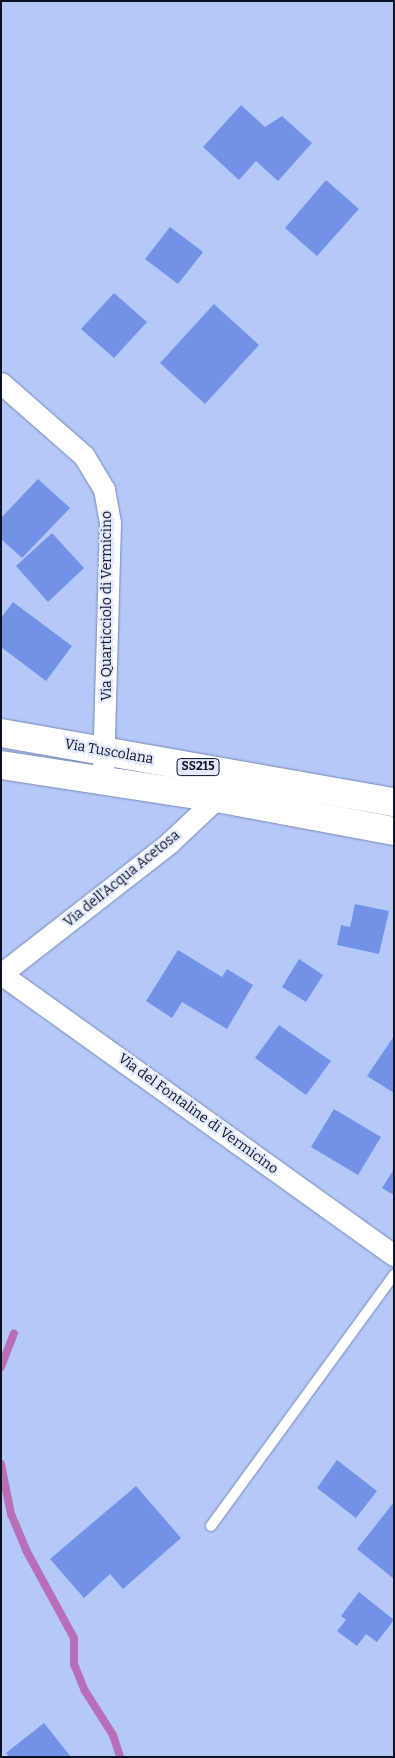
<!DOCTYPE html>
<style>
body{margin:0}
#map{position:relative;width:395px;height:1758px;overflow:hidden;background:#b5c9f9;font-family:Bitter,serif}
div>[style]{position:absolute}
.stream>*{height:8px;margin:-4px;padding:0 4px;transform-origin:4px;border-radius:4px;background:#b86fb7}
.building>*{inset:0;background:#7292e8}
.roads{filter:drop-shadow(0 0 1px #7789b7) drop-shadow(0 0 1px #7789b7)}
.service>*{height:10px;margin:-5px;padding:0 5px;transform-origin:5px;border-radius:5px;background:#fff}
.minor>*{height:21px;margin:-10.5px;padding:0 10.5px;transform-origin:10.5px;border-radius:10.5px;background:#fff}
.primary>*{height:28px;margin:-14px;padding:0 14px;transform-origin:14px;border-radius:14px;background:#fff}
span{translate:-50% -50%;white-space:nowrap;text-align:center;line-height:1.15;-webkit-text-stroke:4px #e1eafe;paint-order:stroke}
.shield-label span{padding:1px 4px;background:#e1eafe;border:1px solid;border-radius:4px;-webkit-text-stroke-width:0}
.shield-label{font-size:12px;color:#0c1223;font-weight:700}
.street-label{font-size:14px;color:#0c1223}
.frame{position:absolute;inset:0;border:2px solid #0c1223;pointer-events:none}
</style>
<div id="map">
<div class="stream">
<i style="left:1px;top:1367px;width:36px;rotate:-69deg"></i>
<i style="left:1px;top:1464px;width:51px;rotate:78.7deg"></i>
<i style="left:11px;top:1514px;width:39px;rotate:67deg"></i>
<i style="left:26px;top:1550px;width:100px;rotate:61.4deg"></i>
<i style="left:74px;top:1638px;width:26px;rotate:90deg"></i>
<i style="left:74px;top:1664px;width:29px;rotate:68deg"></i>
<i style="left:85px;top:1691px;width:52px;rotate:57.5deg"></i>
<i style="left:113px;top:1735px;width:23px;rotate:72deg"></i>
</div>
<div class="building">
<i style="clip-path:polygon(241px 105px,265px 127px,282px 116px,312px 143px,278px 181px,256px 161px,239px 180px,203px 147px)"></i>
<i style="clip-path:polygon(326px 180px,359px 209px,317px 256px,285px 228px)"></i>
<i style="clip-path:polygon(170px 227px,203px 252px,178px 284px,145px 259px)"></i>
<i style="clip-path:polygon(114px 293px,147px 322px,114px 358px,81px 329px)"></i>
<i style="clip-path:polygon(214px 304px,259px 345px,205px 404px,160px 363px)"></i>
<i style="clip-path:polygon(38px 479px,70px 508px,22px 558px,1px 539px,1px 518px)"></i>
<i style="clip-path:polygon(52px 533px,84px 568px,48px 602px,16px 566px)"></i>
<i style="clip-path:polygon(13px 602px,72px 646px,46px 681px,1px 647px,1px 618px)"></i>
<i style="clip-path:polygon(355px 904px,389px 911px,379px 954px,337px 945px,341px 925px,350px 927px)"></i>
<i style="clip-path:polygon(178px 950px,222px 977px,227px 969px,253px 985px,227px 1029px,182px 1002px,172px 1018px,146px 1001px)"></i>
<i style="clip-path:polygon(299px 959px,323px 975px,306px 1002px,282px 987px)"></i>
<i style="clip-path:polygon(279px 1025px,331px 1061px,306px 1095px,255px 1058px)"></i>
<i style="clip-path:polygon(394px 1036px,394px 1093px,367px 1076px)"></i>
<i style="clip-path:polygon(334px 1109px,381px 1137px,358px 1175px,311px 1147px)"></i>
<i style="clip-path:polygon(394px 1169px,394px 1195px,382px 1188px)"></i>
<i style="clip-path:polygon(337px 1460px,377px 1491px,356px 1518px,317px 1488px)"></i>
<i style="clip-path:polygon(136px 1486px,181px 1538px,123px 1589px,110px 1574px,84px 1598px,50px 1559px)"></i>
<i style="clip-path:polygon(394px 1502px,394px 1579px,357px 1549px)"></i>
<i style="clip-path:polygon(359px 1592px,394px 1620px,377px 1642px,366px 1634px,357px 1646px,337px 1631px,346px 1620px,341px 1616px)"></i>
<i style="clip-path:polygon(44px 1723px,71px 1757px,9px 1757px,6px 1753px)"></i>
</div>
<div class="roads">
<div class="service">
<i style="left:211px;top:1526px;width:311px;rotate:-53.9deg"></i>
</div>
<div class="minor">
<i style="left:1px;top:383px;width:111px;rotate:41.3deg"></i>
<i style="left:84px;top:456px;width:39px;rotate:59deg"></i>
<i style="left:104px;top:489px;width:34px;rotate:80deg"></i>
<i style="left:110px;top:522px;width:258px;rotate:91.6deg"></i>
<i style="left:1px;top:974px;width:483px;rotate:35.6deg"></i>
<i style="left:1px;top:974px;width:213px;rotate:-37.9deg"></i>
<i style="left:169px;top:843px;width:66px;rotate:-43.2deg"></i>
<i style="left:217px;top:798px;width:11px;rotate:-80deg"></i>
</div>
<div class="primary">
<i style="left:1px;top:733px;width:399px;rotate:10deg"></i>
<i style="left:1px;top:765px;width:219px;rotate:8.7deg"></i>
<i style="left:217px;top:798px;width:180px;rotate:10.6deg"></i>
</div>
</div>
<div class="shield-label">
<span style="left:198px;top:767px">SS215</span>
</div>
<div class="street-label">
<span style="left:107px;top:606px;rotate:-90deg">Via Quarticciolo di Vermicino</span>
<span style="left:109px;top:752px;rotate:10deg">Via Tuscolana</span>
<span style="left:122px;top:879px;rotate:-39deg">Via dell'Acqua Acetosa</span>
<span style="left:198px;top:1114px;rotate:36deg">Via del Fontaline di Vermicino</span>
</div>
<div class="frame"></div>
</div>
